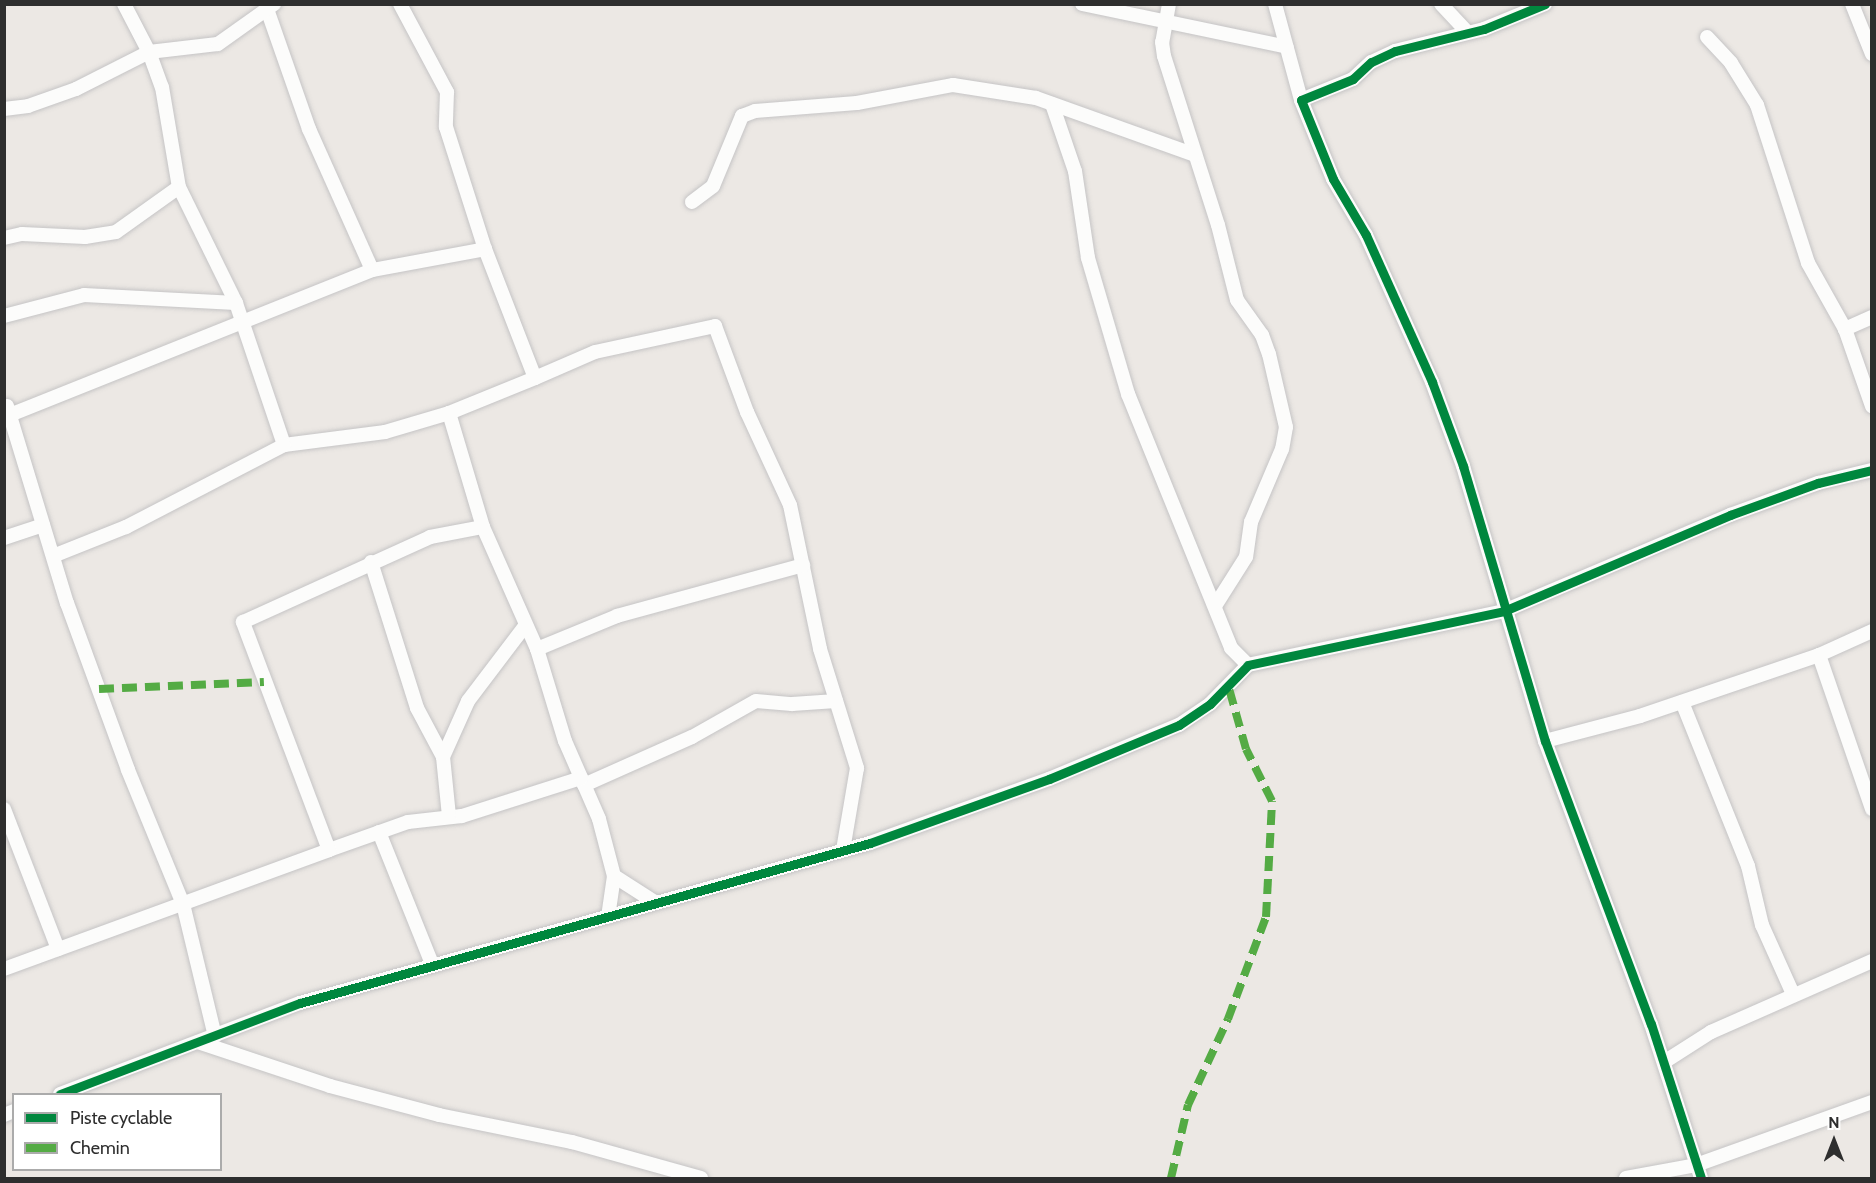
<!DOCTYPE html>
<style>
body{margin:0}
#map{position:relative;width:1876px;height:1183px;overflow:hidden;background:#ece8e4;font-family:Cabin,sans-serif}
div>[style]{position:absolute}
.roads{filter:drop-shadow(0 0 2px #c5c4c5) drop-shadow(0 0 2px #c5c4c5)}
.street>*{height:14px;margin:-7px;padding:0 7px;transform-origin:7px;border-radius:7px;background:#fcfcfb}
.quiet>*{height:8px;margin-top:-4px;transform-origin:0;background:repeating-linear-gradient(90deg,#54ab44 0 15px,transparent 0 23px)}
.cycleway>*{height:9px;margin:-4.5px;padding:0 4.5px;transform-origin:4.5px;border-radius:4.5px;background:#00873e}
span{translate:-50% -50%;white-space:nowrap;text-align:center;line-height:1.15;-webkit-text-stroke:4.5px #fff;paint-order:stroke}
.frame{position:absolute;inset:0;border:6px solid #2e2e2e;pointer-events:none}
.legend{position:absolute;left:12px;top:1093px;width:210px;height:78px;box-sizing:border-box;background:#fff;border:2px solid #ababab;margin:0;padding:8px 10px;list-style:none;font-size:18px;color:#2e2e2e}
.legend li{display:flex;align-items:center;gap:12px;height:30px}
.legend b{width:30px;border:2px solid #ababab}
.north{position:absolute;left:1804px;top:1111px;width:60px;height:60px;-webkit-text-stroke:4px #fff;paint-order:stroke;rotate:0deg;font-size:16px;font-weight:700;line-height:24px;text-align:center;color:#2e2e2e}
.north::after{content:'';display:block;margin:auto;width:21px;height:27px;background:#2e2e2e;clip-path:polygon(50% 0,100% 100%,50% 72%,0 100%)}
</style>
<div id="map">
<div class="roads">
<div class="street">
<i style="left:124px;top:4px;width:54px;rotate:62.5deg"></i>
<i style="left:149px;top:52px;width:37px;rotate:70deg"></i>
<i style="left:162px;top:87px;width:101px;rotate:80.4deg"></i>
<i style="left:179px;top:187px;width:129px;rotate:63.8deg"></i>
<i style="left:236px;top:303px;width:150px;rotate:71.3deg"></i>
<i style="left:284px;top:445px;width:102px;rotate:-7.3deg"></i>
<i style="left:385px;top:432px;width:67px;rotate:-16.5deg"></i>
<i style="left:449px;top:413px;width:93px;rotate:-22.1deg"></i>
<i style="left:400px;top:4px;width:100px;rotate:61.9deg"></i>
<i style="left:447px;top:92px;width:35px;rotate:92deg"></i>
<i style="left:446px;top:127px;width:128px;rotate:72.3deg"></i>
<i style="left:485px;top:249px;width:138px;rotate:68.8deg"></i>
<i style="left:535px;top:378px;width:65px;rotate:-23.4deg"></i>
<i style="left:595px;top:352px;width:123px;rotate:-12.2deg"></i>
<i style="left:715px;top:326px;width:92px;rotate:69.6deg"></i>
<i style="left:747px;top:412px;width:102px;rotate:65.2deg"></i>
<i style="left:790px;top:505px;width:147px;rotate:78.2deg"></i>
<i style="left:820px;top:649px;width:125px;rotate:72.7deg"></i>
<i style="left:857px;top:768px;width:83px;rotate:99.7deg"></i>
<i style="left:1082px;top:4px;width:209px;rotate:11.8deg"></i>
<i style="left:1169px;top:4px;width:39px;rotate:100deg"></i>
<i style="left:1162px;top:42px;width:14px;rotate:82deg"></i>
<i style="left:1164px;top:56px;width:177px;rotate:72.3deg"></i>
<i style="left:1218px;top:225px;width:77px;rotate:75.8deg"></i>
<i style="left:1237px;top:300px;width:43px;rotate:54.5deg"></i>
<i style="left:1262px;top:335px;width:20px;rotate:70deg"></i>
<i style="left:1269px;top:354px;width:75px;rotate:76.9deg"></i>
<i style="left:1286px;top:427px;width:22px;rotate:100deg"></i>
<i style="left:1282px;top:449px;width:79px;rotate:113deg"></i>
<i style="left:1251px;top:522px;width:35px;rotate:98deg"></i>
<i style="left:1246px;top:557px;width:58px;rotate:122.3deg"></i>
<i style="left:1275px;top:4px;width:99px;rotate:74.8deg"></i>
<i style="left:1441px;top:4px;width:37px;rotate:47deg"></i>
<i style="left:1545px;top:4px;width:66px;rotate:157.7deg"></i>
<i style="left:1484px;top:29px;width:92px;rotate:166.1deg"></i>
<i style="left:1395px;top:51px;width:26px;rotate:155deg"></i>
<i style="left:1371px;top:62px;width:25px;rotate:137deg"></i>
<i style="left:1353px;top:79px;width:56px;rotate:158deg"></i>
<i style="left:1301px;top:100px;width:85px;rotate:67.9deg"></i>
<i style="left:1333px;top:179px;width:65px;rotate:59.5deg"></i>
<i style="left:1366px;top:235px;width:161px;rotate:65.8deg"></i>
<i style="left:1432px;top:382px;width:90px;rotate:69.7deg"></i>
<i style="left:1463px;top:466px;width:287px;rotate:73.4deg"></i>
<i style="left:1545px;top:741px;width:302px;rotate:69.5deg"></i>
<i style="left:1651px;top:1024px;width:162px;rotate:72deg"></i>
<i style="left:1852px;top:4px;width:54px;rotate:68.2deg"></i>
<i style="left:268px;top:12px;width:124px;rotate:70.7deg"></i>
<i style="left:309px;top:129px;width:154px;rotate:65.9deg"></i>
<i style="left:372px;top:270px;width:115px;rotate:-10.5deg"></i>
<i style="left:1707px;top:37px;width:35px;rotate:47deg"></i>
<i style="left:1731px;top:63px;width:49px;rotate:58.2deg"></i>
<i style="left:1757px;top:105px;width:166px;rotate:72.1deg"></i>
<i style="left:1808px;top:263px;width:76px;rotate:60.7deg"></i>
<i style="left:1052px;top:104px;width:71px;rotate:71.1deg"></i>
<i style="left:1075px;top:171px;width:88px;rotate:81.5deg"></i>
<i style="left:1088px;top:258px;width:142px;rotate:73.6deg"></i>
<i style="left:1128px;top:394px;width:274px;rotate:67.9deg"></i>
<i style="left:1231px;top:648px;width:24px;rotate:45deg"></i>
<i style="left:4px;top:109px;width:24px;rotate:-7deg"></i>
<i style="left:28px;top:106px;width:51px;rotate:-19.5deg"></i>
<i style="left:76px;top:89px;width:82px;rotate:-26.9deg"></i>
<i style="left:149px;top:52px;width:69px;rotate:-6.6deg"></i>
<i style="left:218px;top:44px;width:69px;rotate:-35.5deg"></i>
<i style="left:692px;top:202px;width:26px;rotate:-37deg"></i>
<i style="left:713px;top:186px;width:76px;rotate:-67.5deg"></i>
<i style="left:742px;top:116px;width:14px;rotate:-21deg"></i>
<i style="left:755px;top:111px;width:102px;rotate:-4.5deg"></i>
<i style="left:857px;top:103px;width:98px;rotate:-10.6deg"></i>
<i style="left:953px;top:85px;width:84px;rotate:8.9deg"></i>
<i style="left:1036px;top:98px;width:169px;rotate:19.7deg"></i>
<i style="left:4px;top:238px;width:18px;rotate:-13deg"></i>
<i style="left:22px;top:234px;width:63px;rotate:2.7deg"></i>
<i style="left:85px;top:237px;width:31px;rotate:-9deg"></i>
<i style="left:116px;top:232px;width:77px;rotate:-35.5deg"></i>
<i style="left:4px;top:316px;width:83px;rotate:-14.7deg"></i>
<i style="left:84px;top:295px;width:152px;rotate:3deg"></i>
<i style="left:1872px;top:317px;width:30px;rotate:156deg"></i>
<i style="left:1845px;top:329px;width:82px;rotate:70.7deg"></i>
<i style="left:7px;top:406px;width:206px;rotate:73.1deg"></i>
<i style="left:67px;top:603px;width:178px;rotate:69.9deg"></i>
<i style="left:128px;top:770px;width:145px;rotate:67.7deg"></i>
<i style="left:183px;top:904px;width:136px;rotate:76.4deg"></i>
<i style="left:449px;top:413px;width:119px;rotate:73.4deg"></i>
<i style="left:483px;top:527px;width:133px;rotate:66.1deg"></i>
<i style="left:537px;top:649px;width:96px;rotate:73.1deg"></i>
<i style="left:565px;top:741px;width:85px;rotate:66.4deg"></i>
<i style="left:599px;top:819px;width:59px;rotate:75.3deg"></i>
<i style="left:614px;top:876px;width:41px;rotate:98.3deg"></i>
<i style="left:10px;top:415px;width:390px;rotate:-21.8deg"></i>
<i style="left:4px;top:538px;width:41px;rotate:-18.4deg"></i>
<i style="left:53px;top:556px;width:79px;rotate:-21.7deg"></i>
<i style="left:126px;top:527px;width:178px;rotate:-27.4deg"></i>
<i style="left:371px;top:562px;width:153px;rotate:72.5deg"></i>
<i style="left:417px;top:708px;width:55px;rotate:62deg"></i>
<i style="left:537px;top:649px;width:87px;rotate:-22.4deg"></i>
<i style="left:617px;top:616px;width:193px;rotate:-15.3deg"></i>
<i style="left:1819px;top:655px;width:163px;rotate:71deg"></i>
<i style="left:1682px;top:702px;width:177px;rotate:68.1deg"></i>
<i style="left:1748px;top:866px;width:61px;rotate:76.7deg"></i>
<i style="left:1762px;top:925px;width:76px;rotate:65.8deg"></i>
<i style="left:1545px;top:741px;width:98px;rotate:-14.7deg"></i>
<i style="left:1640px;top:716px;width:189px;rotate:-18.8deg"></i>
<i style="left:1819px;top:655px;width:58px;rotate:-24.4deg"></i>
<i style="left:584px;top:785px;width:118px;rotate:-24deg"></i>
<i style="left:692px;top:737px;width:73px;rotate:-29.4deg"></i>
<i style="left:756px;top:701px;width:36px;rotate:5deg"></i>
<i style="left:792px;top:704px;width:44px;rotate:-3.9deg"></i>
<i style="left:4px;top:809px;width:150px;rotate:68.9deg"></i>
<i style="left:449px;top:816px;width:59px;rotate:-95.8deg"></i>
<i style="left:443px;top:757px;width:61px;rotate:-65.9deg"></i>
<i style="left:468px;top:701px;width:94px;rotate:-52.8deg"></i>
<i style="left:379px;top:832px;width:144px;rotate:68.1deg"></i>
<i style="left:329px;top:850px;width:84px;rotate:-19.5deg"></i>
<i style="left:408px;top:822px;width:54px;rotate:-6.3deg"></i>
<i style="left:462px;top:816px;width:125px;rotate:-17.7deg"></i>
<i style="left:614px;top:876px;width:50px;rotate:32.7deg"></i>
<i style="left:4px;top:969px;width:346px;rotate:-20.1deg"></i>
<i style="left:329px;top:850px;width:244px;rotate:-110.7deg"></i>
<i style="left:243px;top:622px;width:205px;rotate:-24.4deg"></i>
<i style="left:430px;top:537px;width:54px;rotate:-10.7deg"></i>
<i style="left:198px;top:1042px;width:139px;rotate:18.4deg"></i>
<i style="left:330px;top:1086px;width:113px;rotate:14.9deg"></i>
<i style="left:439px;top:1115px;width:136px;rotate:11.5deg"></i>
<i style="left:572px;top:1142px;width:134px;rotate:15.6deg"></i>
<i style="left:1664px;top:1062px;width:56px;rotate:-32.6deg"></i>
<i style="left:1711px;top:1032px;width:176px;rotate:-23.8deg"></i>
<i style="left:60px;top:1094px;width:257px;rotate:-20.8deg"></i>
<i style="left:300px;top:1003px;width:592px;rotate:-15.68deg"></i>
<i style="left:870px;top:843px;width:190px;rotate:-19.7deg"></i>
<i style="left:1049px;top:779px;width:141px;rotate:-22.6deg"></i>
<i style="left:1179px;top:725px;width:37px;rotate:-34deg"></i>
<i style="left:1210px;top:704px;width:54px;rotate:-45.7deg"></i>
<i style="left:1248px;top:665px;width:262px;rotate:-11.9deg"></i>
<i style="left:1504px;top:611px;width:246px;rotate:-23deg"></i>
<i style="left:1730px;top:515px;width:94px;rotate:-20deg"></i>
<i style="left:1818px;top:483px;width:56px;rotate:-13.5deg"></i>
<i style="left:4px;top:1115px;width:11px;rotate:-22deg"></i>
<i style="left:1626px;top:1178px;width:71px;rotate:-10.5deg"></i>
<i style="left:1696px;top:1165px;width:187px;rotate:-19.7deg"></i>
</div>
</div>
<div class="quiet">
<i style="left:99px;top:689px;width:165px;rotate:-2.4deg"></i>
<i style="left:1171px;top:1178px;width:75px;rotate:-76.9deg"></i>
<i style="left:1188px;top:1105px;width:95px;rotate:-65.1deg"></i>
<i style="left:1228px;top:1019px;width:109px;rotate:-69.6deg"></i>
<i style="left:1266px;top:917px;width:116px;rotate:-87deg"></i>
<i style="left:1272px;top:801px;width:58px;rotate:-116.6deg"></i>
<i style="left:1246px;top:749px;width:66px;rotate:-105.7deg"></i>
</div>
<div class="cycleway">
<i style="left:1545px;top:4px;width:66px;rotate:157.7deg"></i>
<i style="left:1484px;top:29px;width:92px;rotate:166.1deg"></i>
<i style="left:1395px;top:51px;width:26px;rotate:155deg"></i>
<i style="left:1371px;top:62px;width:25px;rotate:137deg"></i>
<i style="left:1353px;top:79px;width:56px;rotate:158deg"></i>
<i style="left:1301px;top:100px;width:85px;rotate:67.9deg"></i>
<i style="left:1333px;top:179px;width:65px;rotate:59.5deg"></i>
<i style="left:1366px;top:235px;width:161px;rotate:65.8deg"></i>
<i style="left:1432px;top:382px;width:90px;rotate:69.7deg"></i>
<i style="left:1463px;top:466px;width:287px;rotate:73.4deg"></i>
<i style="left:1545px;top:741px;width:302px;rotate:69.5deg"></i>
<i style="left:1651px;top:1024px;width:162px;rotate:72deg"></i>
<i style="left:60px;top:1094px;width:257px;rotate:-20.8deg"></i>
<i style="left:300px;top:1003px;width:592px;rotate:-15.68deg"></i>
<i style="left:870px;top:843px;width:190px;rotate:-19.7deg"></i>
<i style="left:1049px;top:779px;width:141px;rotate:-22.6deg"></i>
<i style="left:1179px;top:725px;width:37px;rotate:-34deg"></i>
<i style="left:1210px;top:704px;width:54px;rotate:-45.7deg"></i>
<i style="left:1248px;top:665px;width:262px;rotate:-11.9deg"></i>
<i style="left:1504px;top:611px;width:246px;rotate:-23deg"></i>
<i style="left:1730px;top:515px;width:94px;rotate:-20deg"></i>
<i style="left:1818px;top:483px;width:56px;rotate:-13.5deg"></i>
</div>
<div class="frame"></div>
<ul class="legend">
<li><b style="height:8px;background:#00873e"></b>Piste cyclable</li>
<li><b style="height:8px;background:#54ab44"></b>Chemin</li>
</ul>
<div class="north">N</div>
</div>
